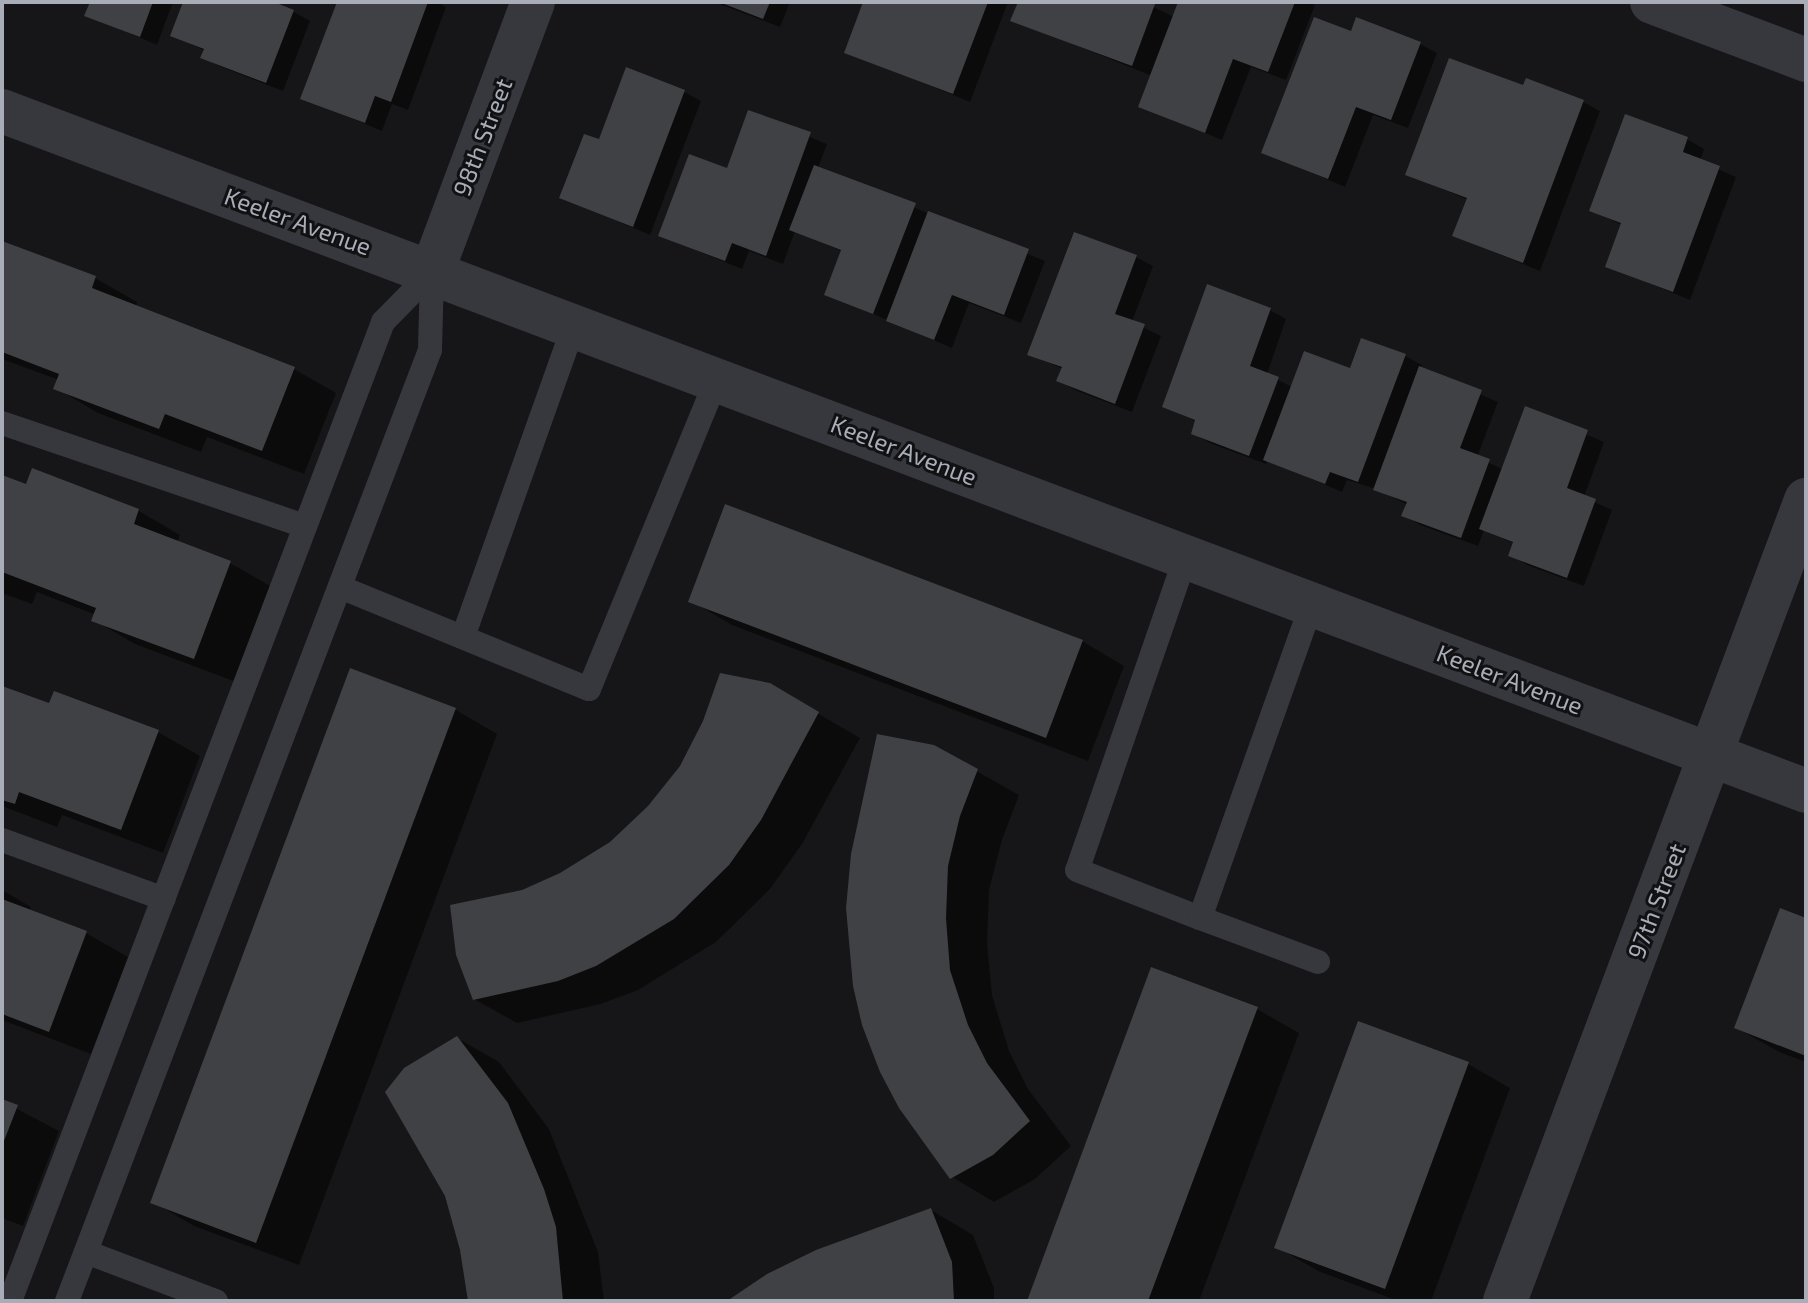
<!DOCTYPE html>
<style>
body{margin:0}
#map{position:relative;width:1808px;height:1303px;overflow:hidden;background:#161618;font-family:"Exo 2",sans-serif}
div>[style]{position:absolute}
.shadow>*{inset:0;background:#0007}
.building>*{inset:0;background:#404145}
.lane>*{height:24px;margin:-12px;padding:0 12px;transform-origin:12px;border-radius:12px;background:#37383d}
.street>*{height:44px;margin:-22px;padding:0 22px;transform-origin:22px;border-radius:22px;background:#37383d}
span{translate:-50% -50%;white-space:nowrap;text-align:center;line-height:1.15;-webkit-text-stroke:6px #111113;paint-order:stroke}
.street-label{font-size:24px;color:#a8adb8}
.frame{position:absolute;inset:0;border:4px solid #a8adb8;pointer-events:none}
</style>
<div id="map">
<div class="shadow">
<i style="clip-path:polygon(92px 2px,173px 2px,157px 45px,87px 15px)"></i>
<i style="clip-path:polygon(185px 2px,276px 2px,310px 21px,283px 91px,219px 66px,203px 57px,205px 51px,173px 35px)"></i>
<i style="clip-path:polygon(339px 2px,437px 2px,446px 7px,408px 110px,392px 104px,382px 131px,303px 98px)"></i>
<i style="clip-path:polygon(714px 2px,790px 2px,780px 27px)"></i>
<i style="clip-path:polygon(865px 2px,1008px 2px,970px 102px,847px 52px)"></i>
<i style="clip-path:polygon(1020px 2px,1143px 2px,1174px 17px,1180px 2px,1309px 2px,1315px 5px,1286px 80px,1251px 67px,1222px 140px,1140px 106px,1152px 76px,1013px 20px)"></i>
<i style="clip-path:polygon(1352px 34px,1420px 44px,1437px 53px,1408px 128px,1373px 115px,1345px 187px,1263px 152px)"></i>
<i style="clip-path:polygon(1524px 88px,1583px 102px,1600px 111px,1540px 271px,1454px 236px,1468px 200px,1407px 174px)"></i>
<i style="clip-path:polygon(684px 92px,701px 101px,650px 235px,561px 197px,600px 142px)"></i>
<i style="clip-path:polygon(750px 112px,827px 144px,818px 168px,1045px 261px,1021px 323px,969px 303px,952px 348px,827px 294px,843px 252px,795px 231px,783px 264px,749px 251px,742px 269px,661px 236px,728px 170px)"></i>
<i style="clip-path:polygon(1687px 139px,1704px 149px,1700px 161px,1736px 177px,1690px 300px,1607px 266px,1622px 225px,1591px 210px)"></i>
<i style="clip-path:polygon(2px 243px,95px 278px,137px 302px,136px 307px,294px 369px,336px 393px,304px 474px,207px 437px,201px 452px,98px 413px,56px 388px,59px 380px,2px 359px)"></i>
<i style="clip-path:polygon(1136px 257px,1153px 266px,1132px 322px,1161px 336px,1132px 412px,1075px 390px,1059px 381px,1063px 369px,1030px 354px)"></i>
<i style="clip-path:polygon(1270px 310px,1286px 319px,1267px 374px,1292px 387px,1405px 356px,1422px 365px,1420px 369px,1498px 402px,1477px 457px,1504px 470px,1526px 409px,1604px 442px,1584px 497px,1612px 510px,1584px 586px,1527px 565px,1511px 555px,1515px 544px,1484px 530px,1478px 546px,1420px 525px,1404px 515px,1408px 505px,1376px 489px,1347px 480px,1342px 492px,1267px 460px,1266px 464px,1210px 443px,1193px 433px,1197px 422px,1164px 406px)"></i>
<i style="clip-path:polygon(33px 471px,139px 511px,180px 535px,177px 543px,230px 563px,272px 587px,236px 682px,135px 644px,94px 620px,96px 615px,37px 592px,32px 604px,2px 593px,2px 477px,28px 487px)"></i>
<i style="clip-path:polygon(691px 601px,1082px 641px,1124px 666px,1088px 761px,732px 625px)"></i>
<i style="clip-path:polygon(351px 670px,456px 710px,497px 734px,299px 1265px,194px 1226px,153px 1202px)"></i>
<i style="clip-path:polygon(769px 685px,860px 738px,802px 844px,770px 889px,716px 942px,638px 990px,601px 1004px,517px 1023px,474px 999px,522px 891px,561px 875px,611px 844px,649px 808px,681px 767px)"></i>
<i style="clip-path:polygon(2px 688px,50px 706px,158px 732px,200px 756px,163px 853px,62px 815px,57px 827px,2px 806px)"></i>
<i style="clip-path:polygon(934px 747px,1019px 795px,1002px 840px,989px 890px,987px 943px,992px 995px,1009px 1051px,1028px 1089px,1071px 1146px,1035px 1179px,994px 1202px,952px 1177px)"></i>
<i style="clip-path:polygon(2px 890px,31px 907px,29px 912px,86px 933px,128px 957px,91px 1054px,2px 1020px)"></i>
<i style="clip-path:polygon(1806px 920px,1806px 1062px,1779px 1052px,1737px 1028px)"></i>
<i style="clip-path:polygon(1257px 1009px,1299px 1033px,1199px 1301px,1029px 1301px)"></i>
<i style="clip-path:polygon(457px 1038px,499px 1062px,549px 1129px,598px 1252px,604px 1301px,470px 1301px)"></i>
<i style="clip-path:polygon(1468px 1064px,1510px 1088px,1431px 1301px,1398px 1301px,1318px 1271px,1277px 1247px)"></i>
<i style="clip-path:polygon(2px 1101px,59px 1131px,23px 1226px,2px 1218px)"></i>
<i style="clip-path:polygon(931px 1210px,973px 1235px,994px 1288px,994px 1301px,733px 1301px)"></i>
</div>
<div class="building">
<i style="clip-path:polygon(90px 2px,153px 2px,140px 37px,84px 16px)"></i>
<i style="clip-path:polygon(183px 2px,274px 2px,294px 10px,266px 83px,200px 58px,204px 49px,170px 36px)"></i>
<i style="clip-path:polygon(337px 2px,428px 2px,391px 102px,375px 96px,365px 123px,300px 99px)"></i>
<i style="clip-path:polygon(719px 2px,770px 2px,763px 19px)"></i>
<i style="clip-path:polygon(863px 2px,988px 2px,953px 94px,844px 53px)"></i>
<i style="clip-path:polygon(1018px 2px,1149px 2px,1155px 4px,1132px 66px,1010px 21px)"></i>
<i style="clip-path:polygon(1178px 2px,1295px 2px,1268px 72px,1233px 59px,1205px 133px,1138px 107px)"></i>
<i style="clip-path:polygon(1314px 17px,1351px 31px,1356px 17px,1421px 42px,1391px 120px,1356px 107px,1328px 179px,1261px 153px)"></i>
<i style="clip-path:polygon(1449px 58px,1523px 85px,1526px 78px,1584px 100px,1523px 263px,1452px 236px,1467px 198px,1405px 175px)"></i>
<i style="clip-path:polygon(626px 67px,685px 90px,633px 227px,559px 198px,584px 134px,599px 139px)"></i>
<i style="clip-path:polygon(748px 110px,811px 132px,766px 256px,732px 243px,725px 261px,658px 236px,689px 154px,727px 168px)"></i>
<i style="clip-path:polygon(1625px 114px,1688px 137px,1683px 152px,1720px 166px,1673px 292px,1605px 267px,1621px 223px,1589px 211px)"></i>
<i style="clip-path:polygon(814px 165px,916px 203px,873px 314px,824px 295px,841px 250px,789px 230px)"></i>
<i style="clip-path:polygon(928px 211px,1029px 249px,1004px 315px,952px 295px,934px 340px,886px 321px)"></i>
<i style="clip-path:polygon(1074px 232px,1137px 255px,1115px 314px,1145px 324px,1115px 404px,1056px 381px,1062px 367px,1027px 355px)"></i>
<i style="clip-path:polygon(2px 241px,96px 276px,92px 288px,295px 367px,262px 451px,165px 414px,159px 429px,53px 389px,59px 374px,2px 352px)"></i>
<i style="clip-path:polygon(1207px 284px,1271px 308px,1250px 366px,1279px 377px,1249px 456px,1191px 434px,1195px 420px,1162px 407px)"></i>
<i style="clip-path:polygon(1361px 338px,1406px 354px,1358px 482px,1330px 472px,1325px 484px,1263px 460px,1304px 351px,1350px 368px)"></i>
<i style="clip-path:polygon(1419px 366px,1482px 390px,1460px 448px,1490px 459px,1461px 538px,1401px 516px,1407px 502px,1373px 490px)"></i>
<i style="clip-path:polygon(1525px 406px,1588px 430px,1567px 488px,1596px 499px,1567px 578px,1508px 556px,1513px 542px,1479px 529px)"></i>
<i style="clip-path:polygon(32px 468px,139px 509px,134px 524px,231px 561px,194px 659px,91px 621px,96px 608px,2px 572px,2px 475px,26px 484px)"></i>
<i style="clip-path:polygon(725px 504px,1083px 640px,1046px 738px,688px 602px)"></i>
<i style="clip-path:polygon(350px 668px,456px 708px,256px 1243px,150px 1203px)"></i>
<i style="clip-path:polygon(720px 673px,770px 683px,819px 712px,761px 820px,729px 865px,674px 919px,596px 966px,558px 981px,473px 1000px,456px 955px,450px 905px,522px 890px,560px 873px,610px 842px,648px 806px,680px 766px,703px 721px)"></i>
<i style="clip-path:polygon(2px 686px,49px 703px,54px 691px,159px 730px,121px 830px,19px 792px,15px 804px,2px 800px)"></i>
<i style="clip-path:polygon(877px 734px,934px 745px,978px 769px,960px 816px,948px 866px,946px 918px,950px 970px,968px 1025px,987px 1063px,1030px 1121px,993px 1155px,950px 1179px,899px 1108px,880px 1072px,862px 1025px,853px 986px,846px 908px,851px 854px)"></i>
<i style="clip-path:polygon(2px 899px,87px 931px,49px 1032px,2px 1014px)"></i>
<i style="clip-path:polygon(1780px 908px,1806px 918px,1806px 1056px,1734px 1028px)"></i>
<i style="clip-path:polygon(1151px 967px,1258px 1007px,1148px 1301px,1027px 1301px)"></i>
<i style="clip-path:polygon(1358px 1021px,1469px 1062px,1385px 1289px,1274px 1248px)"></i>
<i style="clip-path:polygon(457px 1036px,508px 1103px,544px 1189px,556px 1227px,563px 1301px,468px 1301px,460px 1250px,445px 1196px,385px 1092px,404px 1068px)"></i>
<i style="clip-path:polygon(2px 1099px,18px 1105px,2px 1146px)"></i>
<i style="clip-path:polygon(931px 1208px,952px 1262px,954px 1301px,727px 1301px,767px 1274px,816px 1250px)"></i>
</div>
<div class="lane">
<i style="left:2px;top:423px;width:320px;rotate:18.8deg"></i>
<i style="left:1186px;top:556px;width:332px;rotate:109.1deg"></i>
<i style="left:1077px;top:870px;width:132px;rotate:21.3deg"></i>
<i style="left:1200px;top:918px;width:333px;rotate:-70.4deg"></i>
<i style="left:340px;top:587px;width:269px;rotate:22.3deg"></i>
<i style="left:589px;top:689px;width:335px;rotate:-67.6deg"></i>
<i style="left:463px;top:637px;width:331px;rotate:-70.4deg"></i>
<i style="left:2px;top:840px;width:172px;rotate:20deg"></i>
<i style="left:1200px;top:918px;width:126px;rotate:20.4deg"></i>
<i style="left:86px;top:1252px;width:139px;rotate:20.7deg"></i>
<i style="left:10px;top:1301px;width:1048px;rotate:-69.14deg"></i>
<i style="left:383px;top:322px;width:70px;rotate:-45.6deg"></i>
<i style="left:67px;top:1301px;width:1018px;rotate:-69.11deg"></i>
<i style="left:430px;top:350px;width:78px;rotate:-88.5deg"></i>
</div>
<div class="street">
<i style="left:1652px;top:2px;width:165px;rotate:20.6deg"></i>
<i style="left:2px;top:111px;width:1928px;rotate:20.65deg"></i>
<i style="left:432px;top:272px;width:288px;rotate:-69.5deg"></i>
<i style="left:1505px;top:1301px;width:856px;rotate:-69.4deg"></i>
</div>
<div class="street-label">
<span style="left:482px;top:137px;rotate:-69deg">98th Street</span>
<span style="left:298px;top:221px;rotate:20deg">Keeler Avenue</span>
<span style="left:904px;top:450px;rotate:21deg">Keeler Avenue</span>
<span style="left:1510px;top:679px;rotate:21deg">Keeler Avenue</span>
<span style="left:1656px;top:901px;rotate:-69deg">97th Street</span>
</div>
<div class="frame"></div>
</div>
